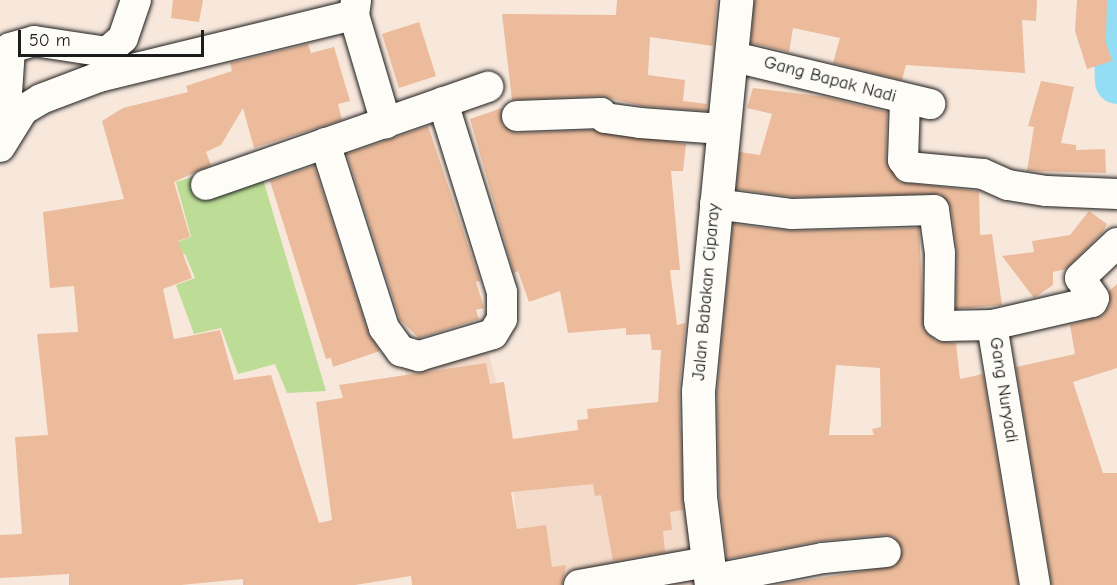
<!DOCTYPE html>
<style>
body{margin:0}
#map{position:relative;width:1117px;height:585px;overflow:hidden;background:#f8e8dc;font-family:"Comic Neue",sans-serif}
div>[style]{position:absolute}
.built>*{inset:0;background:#f4dac9}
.green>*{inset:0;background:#bddd96}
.river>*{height:45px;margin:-22.5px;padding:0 22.5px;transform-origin:22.5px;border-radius:22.5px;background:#93def4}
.building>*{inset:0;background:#ebbb9c}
.roads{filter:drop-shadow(0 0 2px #1c1c1c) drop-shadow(0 0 2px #1c1c1c)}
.minor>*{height:30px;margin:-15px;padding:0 15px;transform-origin:15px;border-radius:15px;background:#fdfcf7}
.tertiary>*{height:33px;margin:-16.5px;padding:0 16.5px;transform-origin:16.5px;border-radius:16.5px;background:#fdfcf7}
span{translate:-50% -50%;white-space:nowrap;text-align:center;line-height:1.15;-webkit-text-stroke:4.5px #fdfcf7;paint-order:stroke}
.street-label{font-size:18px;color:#1c1c1c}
.scale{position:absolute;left:18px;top:30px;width:186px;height:27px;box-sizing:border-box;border:3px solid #1c1c1c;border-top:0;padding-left:8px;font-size:18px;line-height:21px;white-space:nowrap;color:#1c1c1c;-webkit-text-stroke:4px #fdfcf7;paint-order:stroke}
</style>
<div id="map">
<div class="built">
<i style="clip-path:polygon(488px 351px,514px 449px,687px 429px,709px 585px,523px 585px,513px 488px,434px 496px,404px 366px)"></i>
</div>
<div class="green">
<i style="clip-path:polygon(196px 176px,262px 176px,326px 391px,287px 393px,275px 364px,238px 374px,221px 328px,194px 334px,176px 285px,195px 278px,185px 254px,161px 262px,157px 249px,191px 237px,176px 182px)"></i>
</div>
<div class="river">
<i style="left:1114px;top:0;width:81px;rotate:87.9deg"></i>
</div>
<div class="building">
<i style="clip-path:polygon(173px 0,203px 0,199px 22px,171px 18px)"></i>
<i style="clip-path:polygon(617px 0,717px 0,713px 46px,650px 37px,648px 75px,685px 80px,683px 101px,707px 104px,706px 111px,642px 106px,600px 96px,512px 100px,502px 14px,616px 15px)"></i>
<i style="clip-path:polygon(754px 0,1037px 0,1036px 21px,1022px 20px,1025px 73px,906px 65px,902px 80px,833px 63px,840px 38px,793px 28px,789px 52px,751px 43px)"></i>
<i style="clip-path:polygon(1077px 0,1107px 0,1106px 43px,1112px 61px,1087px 69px,1075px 31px)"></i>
<i style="clip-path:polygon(419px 22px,436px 76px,399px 88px,382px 34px)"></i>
<i style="clip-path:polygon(308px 44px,311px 53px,334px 47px,350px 101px,338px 104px,342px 120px,254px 148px,243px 108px,221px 145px,206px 152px,211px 165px,174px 182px,190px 237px,178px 241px,192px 278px,163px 289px,174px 339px,220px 330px,234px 380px,271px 375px,319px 523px,332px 520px,316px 402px,343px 398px,339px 385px,486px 363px,490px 384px,504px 382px,513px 439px,578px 430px,577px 420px,588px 419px,587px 409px,658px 402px,661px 350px,652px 350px,650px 334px,626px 335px,626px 328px,568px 333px,560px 291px,529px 302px,518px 271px,514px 273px,470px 119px,502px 108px,502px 125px,517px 133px,594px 130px,686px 144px,683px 171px,671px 171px,680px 270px,670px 270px,677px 325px,685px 323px,685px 328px,679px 391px,683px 510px,670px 512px,672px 530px,663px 531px,665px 552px,613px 561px,601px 495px,595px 496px,593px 484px,511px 492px,517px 529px,546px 525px,552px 567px,566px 565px,562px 585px,412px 585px,411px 576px,355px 585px,243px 585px,243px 579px,181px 585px,69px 585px,69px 574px,0 578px,0 535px,22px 534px,15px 437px,48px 435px,37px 334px,78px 332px,74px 286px,50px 288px,43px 212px,124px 199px,102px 121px,123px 108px,188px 92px,186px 86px,232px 71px,230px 63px)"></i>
<i style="clip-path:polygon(1041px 81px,1074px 87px,1061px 143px,1076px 145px,1076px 150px,1105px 149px,1106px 173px,1027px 171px,1034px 127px,1028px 126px)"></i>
<i style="clip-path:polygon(753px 88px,826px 97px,887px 112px,886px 160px,899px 182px,979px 191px,980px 235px,992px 234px,1002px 305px,956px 309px,957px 251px,951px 208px,941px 194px,793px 197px,736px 189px,740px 152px,760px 155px,772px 114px,747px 108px)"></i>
<i style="clip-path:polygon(428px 126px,480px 281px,476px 282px,484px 308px,476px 310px,479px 319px,419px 338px,400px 320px,347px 154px)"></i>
<i style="clip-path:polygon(314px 166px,368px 333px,380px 351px,333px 367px,331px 358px,326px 359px,270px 181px)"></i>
<i style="clip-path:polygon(1089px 211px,1107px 224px,1102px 233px,1066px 269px,1053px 272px,1053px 285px,1034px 298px,1002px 256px,1034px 252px,1032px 241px,1070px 235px)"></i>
<i style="clip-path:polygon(evenodd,733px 224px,792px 231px,919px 228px,924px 330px,936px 341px,956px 343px,960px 379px,983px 374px,1018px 585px,775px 585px,895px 566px,903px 550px,894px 537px,885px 535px,820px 541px,727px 559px,719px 496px,717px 392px,733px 224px,836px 365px,880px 368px,881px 427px,872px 429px,874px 435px,829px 435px,836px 365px)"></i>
<i style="clip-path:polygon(1117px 284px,1117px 368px,1073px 382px,1103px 473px,1117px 473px,1117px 585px,1052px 585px,1016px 367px,1075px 354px,1070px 325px,1103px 315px,1110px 305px,1109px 291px)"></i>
</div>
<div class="roads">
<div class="minor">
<i style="left:354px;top:15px;width:113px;rotate:73.5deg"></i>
<i style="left:730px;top:56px;width:206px;rotate:13.5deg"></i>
<i style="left:905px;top:100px;width:60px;rotate:91.9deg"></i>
<i style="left:903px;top:160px;width:9px;rotate:54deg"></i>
<i style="left:908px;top:167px;width:75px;rotate:5.3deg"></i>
<i style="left:983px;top:174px;width:27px;rotate:24deg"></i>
<i style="left:1008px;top:185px;width:39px;rotate:9deg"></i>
<i style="left:1047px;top:191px;width:70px;rotate:2.5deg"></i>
<i style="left:517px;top:116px;width:84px;rotate:-2deg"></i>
<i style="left:601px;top:113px;width:6px;rotate:51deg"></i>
<i style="left:605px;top:118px;width:35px;rotate:8deg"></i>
<i style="left:640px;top:123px;width:82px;rotate:4.2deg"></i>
<i style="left:4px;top:137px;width:89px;rotate:-86.1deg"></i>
<i style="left:10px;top:48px;width:25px;rotate:-16deg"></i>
<i style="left:34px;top:41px;width:74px;rotate:8.6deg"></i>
<i style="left:107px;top:52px;width:21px;rotate:-41deg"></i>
<i style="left:123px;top:38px;width:40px;rotate:-71.1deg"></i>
<i style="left:325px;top:143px;width:194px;rotate:72.3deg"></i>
<i style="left:384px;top:328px;width:29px;rotate:54deg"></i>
<i style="left:401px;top:351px;width:19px;rotate:16deg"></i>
<i style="left:419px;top:356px;width:77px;rotate:-16.6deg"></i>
<i style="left:493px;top:334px;width:17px;rotate:-59deg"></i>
<i style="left:502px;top:319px;width:27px;rotate:-90deg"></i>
<i style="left:502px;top:292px;width:199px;rotate:-107.3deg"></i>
<i style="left:0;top:147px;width:44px;rotate:-58.1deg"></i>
<i style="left:23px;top:110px;width:21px;rotate:-31deg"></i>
<i style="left:41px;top:99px;width:62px;rotate:-20.8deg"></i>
<i style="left:99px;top:77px;width:262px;rotate:-13.7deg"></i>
<i style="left:354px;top:15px;width:15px;rotate:-82deg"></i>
<i style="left:206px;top:185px;width:299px;rotate:-19.2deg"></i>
<i style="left:715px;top:204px;width:78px;rotate:7.4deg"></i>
<i style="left:792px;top:214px;width:142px;rotate:-1.6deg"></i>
<i style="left:934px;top:210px;width:43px;rotate:82.1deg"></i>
<i style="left:940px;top:253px;width:69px;rotate:90.8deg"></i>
<i style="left:939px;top:322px;width:7px;rotate:34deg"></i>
<i style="left:945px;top:326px;width:47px;rotate:-1.2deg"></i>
<i style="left:992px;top:325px;width:264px;rotate:80.6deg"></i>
<i style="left:992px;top:325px;width:103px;rotate:-13deg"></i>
<i style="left:1092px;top:302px;width:4px;rotate:-63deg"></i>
<i style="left:1094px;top:298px;width:24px;rotate:-125deg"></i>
<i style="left:1080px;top:278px;width:51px;rotate:-43.4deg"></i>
<i style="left:710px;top:580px;width:115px;rotate:-11deg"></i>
<i style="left:823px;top:558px;width:63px;rotate:-5.4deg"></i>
<i style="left:579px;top:585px;width:130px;rotate:-10.2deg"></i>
</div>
<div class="tertiary">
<i style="left:711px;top:585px;width:89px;rotate:-97.1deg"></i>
<i style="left:700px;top:497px;width:106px;rotate:-91.1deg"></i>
<i style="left:698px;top:391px;width:393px;rotate:-84.4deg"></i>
</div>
</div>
<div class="street-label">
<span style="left:830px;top:80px;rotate:15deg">Gang Bapak Nadi</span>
<span style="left:707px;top:292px;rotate:-85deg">Jalan Babakan Ciparay</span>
<span style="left:1003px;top:390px;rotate:81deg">Gang Nuryadi</span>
</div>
<div class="scale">50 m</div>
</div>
